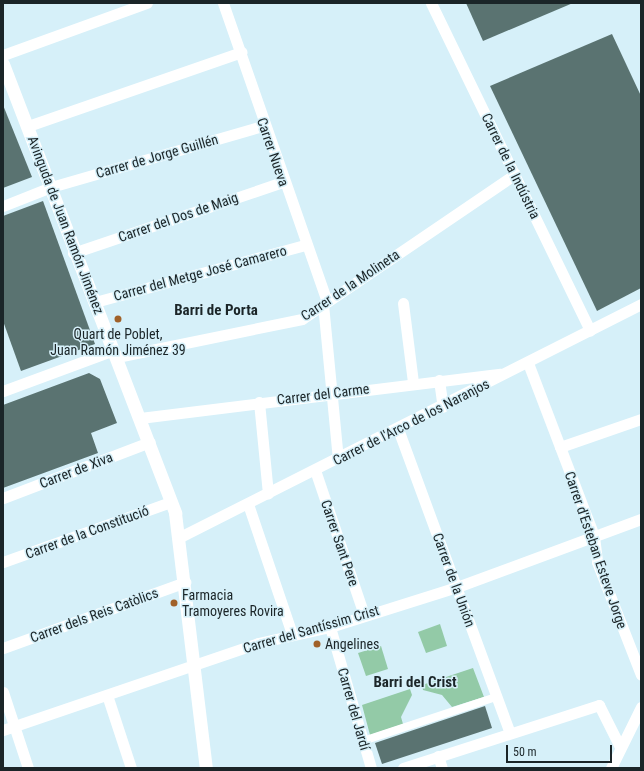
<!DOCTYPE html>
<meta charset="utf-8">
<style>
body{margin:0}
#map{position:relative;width:644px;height:771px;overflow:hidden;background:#d6f0f9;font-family:"Roboto Condensed",sans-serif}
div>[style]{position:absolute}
.green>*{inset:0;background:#93caa7}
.building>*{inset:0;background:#5a7371}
.pedestrian>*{height:8px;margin:-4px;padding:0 4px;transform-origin:4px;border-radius:4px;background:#fff}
.minor>*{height:11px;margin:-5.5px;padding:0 5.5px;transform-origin:5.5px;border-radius:5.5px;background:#fff}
.tertiary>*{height:13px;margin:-6.5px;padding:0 6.5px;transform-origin:6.5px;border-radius:6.5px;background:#fff}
.dots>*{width:11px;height:11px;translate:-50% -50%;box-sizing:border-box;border:2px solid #d6f0f9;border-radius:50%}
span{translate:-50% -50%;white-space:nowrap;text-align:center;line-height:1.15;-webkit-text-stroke:3px #d6f0f9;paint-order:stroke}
.street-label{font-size:14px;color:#1b2528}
.poi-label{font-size:14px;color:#1b2528}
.left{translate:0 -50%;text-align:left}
.neighbourhood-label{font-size:15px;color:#1b2528;font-weight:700}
.frame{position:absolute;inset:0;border:4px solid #1b2528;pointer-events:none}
.scale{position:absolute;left:506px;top:745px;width:106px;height:18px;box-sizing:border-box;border:2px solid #1b2528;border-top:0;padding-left:5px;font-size:12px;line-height:14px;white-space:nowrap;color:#1b2528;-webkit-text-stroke:3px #d6f0f9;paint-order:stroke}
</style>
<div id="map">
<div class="green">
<i style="clip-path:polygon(440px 624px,447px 646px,426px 653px,418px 632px)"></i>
<i style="clip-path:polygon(381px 646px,388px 669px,366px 676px,358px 653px)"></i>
<i style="clip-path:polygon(473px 668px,484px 697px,452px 707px,442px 695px,423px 690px,422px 685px)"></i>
<i style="clip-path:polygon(410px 689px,412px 695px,401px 717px,403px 724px,370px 735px,362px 705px)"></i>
</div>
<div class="building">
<i style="clip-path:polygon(466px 3px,573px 3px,483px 41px)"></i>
<i style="clip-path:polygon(612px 34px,641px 96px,641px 288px,597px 311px,490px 86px)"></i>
<i style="clip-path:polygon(3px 105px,32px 177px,3px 188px)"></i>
<i style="clip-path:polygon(43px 201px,95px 344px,21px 371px,3px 321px,3px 216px)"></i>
<i style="clip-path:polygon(89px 373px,100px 379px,117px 423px,91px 433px,98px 453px,3px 488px,3px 405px)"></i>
<i style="clip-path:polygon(485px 706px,492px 728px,382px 764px,375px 743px)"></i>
</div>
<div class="pedestrian">
<i style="left:363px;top:741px;width:140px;rotate:-18.3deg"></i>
</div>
<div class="minor">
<i style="left:223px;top:3px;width:316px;rotate:70.8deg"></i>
<i style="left:431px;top:3px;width:364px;rotate:64.1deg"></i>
<i style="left:3px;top:55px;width:153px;rotate:-19.9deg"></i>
<i style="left:28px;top:126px;width:226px;rotate:-19.1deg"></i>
<i style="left:3px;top:206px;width:52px;rotate:-21.6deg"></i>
<i style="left:51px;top:187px;width:221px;rotate:-16.1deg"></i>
<i style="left:73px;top:253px;width:222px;rotate:-18.7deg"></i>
<i style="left:95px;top:302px;width:218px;rotate:-15.2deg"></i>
<i style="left:403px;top:303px;width:80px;rotate:82.8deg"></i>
<i style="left:323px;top:304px;width:156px;rotate:84.5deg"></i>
<i style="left:117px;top:357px;width:189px;rotate:-11.6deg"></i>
<i style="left:302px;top:319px;width:258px;rotate:-34.2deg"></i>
<i style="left:528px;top:363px;width:185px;rotate:69.1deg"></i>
<i style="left:594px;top:536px;width:26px;rotate:83deg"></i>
<i style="left:597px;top:562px;width:121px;rotate:68.7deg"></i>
<i style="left:439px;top:380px;width:27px;rotate:82deg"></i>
<i style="left:3px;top:391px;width:118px;rotate:-20.3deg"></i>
<i style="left:259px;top:402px;width:92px;rotate:84.4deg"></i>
<i style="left:140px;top:418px;width:363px;rotate:-7deg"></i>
<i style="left:398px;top:429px;width:322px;rotate:69.8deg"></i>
<i style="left:560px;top:447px;width:86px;rotate:-19.1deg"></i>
<i style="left:315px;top:470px;width:153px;rotate:71.3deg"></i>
<i style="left:3px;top:498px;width:157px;rotate:-20.9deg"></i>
<i style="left:248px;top:504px;width:137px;rotate:71.3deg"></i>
<i style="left:180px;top:537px;width:517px;rotate:-26.81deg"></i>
<i style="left:3px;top:562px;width:178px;rotate:-19.7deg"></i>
<i style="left:330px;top:627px;width:147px;rotate:73.8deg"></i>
<i style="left:3px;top:648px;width:194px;rotate:-19.9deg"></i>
<i style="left:3px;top:692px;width:80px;rotate:71.8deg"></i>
<i style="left:107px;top:695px;width:77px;rotate:71.8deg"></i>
<i style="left:3px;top:730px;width:269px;rotate:-18.8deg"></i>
<i style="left:258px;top:643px;width:74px;rotate:-12.5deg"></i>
<i style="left:330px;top:627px;width:133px;rotate:-17.5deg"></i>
<i style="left:457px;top:587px;width:196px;rotate:-20.3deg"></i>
<i style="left:438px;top:756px;width:13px;rotate:72deg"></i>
<i style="left:403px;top:768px;width:206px;rotate:-17.8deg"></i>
<i style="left:599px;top:705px;width:47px;rotate:63.4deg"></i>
<i style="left:611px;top:768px;width:68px;rotate:-63.8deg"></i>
</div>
<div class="tertiary">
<i style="left:3px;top:64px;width:481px;rotate:69deg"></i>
<i style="left:175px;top:513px;width:257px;rotate:83.1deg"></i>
</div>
<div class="dots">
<i style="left:118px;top:319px;background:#a06129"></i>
<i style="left:174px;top:603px;background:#a06129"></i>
<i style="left:317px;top:644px;background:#a06129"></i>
</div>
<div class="street-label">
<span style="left:273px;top:152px;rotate:71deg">Carrer Nueva</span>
<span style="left:157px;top:156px;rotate:-16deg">Carrer de Jorge Guillén</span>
<span style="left:511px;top:166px;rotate:64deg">Carrer de la Indústria</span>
<span style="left:178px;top:217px;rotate:-19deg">Carrer del Dos de Maig</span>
<span style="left:66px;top:225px;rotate:69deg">Avinguda de Juan Ramón Jiménez</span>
<span style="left:200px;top:273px;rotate:-15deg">Carrer del Metge José Camarero</span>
<span style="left:350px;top:285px;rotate:-34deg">Carrer de la Molineta</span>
<span style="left:323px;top:394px;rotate:-7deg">Carrer del Carme</span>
<span style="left:411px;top:422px;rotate:-27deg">Carrer de l'Arco de los Naranjos</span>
<span style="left:76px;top:470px;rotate:-21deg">Carrer de Xiva</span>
<span style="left:87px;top:532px;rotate:-20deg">Carrer de la Constitució</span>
<span style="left:340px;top:543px;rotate:71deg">Carrer Sant Pere</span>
<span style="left:596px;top:550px;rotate:71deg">Carrer d'Esteban Esteve Jorge</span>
<span style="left:454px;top:580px;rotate:70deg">Carrer de la Unión</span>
<span style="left:94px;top:615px;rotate:-20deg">Carrer dels Reis Catòlics</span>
<span style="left:311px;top:629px;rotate:-16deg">Carrer del Santíssim Crist</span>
<span style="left:354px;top:709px;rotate:74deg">Carrer del Jardí</span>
</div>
<div class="poi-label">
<span style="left:118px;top:342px">Quart de Poblet,<br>Juan Ramón Jiménez 39</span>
<span class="left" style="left:182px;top:603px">Farmacia<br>Tramoyeres Rovira</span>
<span class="left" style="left:325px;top:644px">Angelines</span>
</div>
<div class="neighbourhood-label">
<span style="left:216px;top:311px">Barri de Porta</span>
<span style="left:415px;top:683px">Barri del Crist</span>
</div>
<div class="frame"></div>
<div class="scale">50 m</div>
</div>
